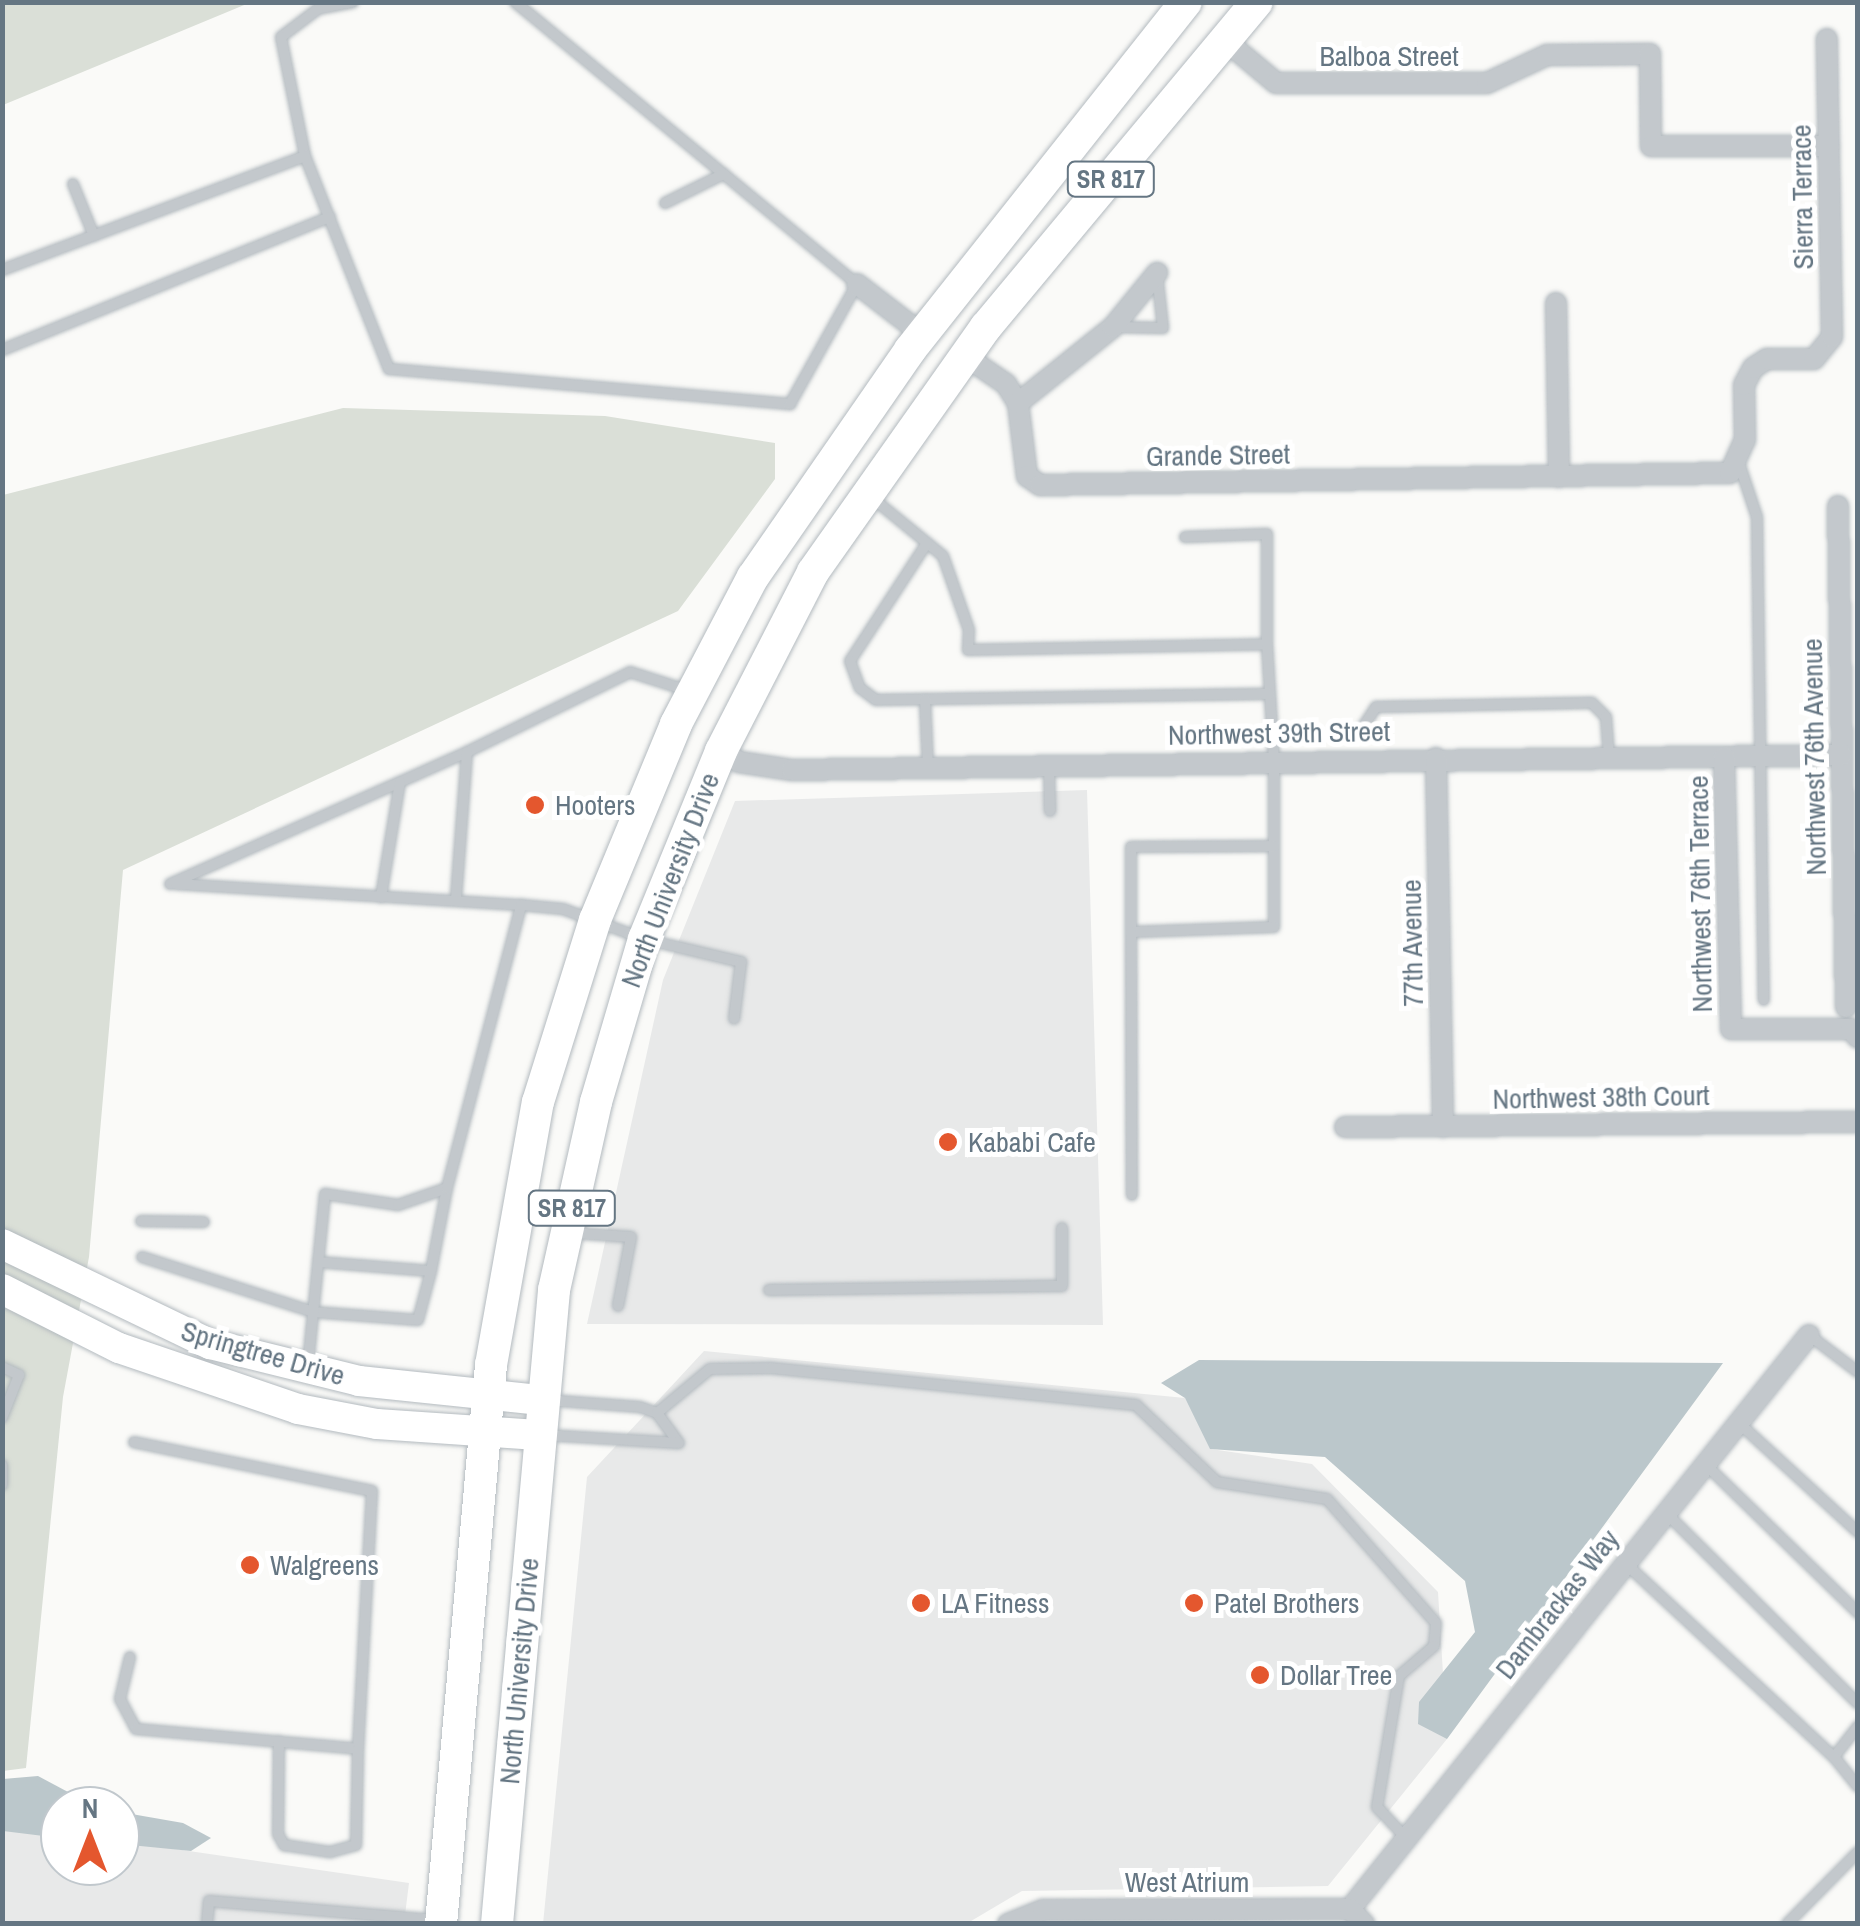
<!DOCTYPE html>
<style>
body{margin:0}
#map{position:relative;width:1860px;height:1926px;overflow:hidden;background:#fafaf8;font-family:"Archivo Narrow",sans-serif}
div>[style]{position:absolute}
.built>*{inset:0;background:#e8e9e9}
.green>*{inset:0;background:#dadfd7}
.water>*{inset:0;background:#bbc7cb}
.roads{filter:drop-shadow(0 0 2px #b3babf) drop-shadow(0 0 2px #b3babf)}
.lane>*{height:10px;margin:-5px;padding:0 5px;transform-origin:5px;border-radius:5px;background:#c3c8cc}
.street>*{height:20px;margin:-10px;padding:0 10px;transform-origin:10px;border-radius:10px;background:#c3c8cc}
.secondary>*{height:30px;margin:-15px;padding:0 15px;transform-origin:15px;border-radius:15px;background:#fff}
.primary>*{height:32px;margin:-16px;padding:0 16px;transform-origin:16px;border-radius:16px;background:#fff}
.dots>*{width:28px;height:28px;translate:-50% -50%;box-sizing:border-box;border:5px solid #fff;border-radius:50%}
span{translate:-50% -50%;white-space:nowrap;text-align:center;line-height:1.15;-webkit-text-stroke:10px #fff;paint-order:stroke}
.shield-label span{padding:2px 8px;background:#fff;border:2px solid;border-radius:8px;-webkit-text-stroke-width:0}
.shield-label{font-size:25px;color:#657683;font-weight:700}
.street-label{font-size:28px;color:#657683}
.poi-label{font-size:28px;color:#657683}
.left{translate:0 -50%;text-align:left}
.frame{position:absolute;inset:0;border:5px solid #657683;pointer-events:none}
.north{position:absolute;left:40px;top:1786px;width:100px;height:100px;box-sizing:border-box;background:#fff;border:2px solid #c1c8cd;border-radius:50%;rotate:0deg;font-size:28px;font-weight:700;line-height:40px;text-align:center;color:#657683}
.north::after{content:'';display:block;margin:auto;width:35px;height:45px;background:#e4572e;clip-path:polygon(50% 0,100% 100%,50% 72%,0 100%)}
</style>
<div id="map">
<div class="built">
<i style="clip-path:polygon(1087px 790px,1103px 1325px,587px 1324px,663px 980px,735px 801px)"></i>
<i style="clip-path:polygon(704px 1351px,1185px 1398px,1211px 1449px,1312px 1464px,1438px 1592px,1447px 1739px,1328px 1886px,1022px 1891px,966px 1924px,543px 1924px,587px 1477px)"></i>
<i style="clip-path:polygon(2px 1824px,60px 1832px,60px 1866px,120px 1866px,120px 1841px,409px 1883px,404px 1923px,3px 1923px)"></i>
</div>
<div class="green">
<i style="clip-path:polygon(3px 2px,249px 2px,249px 3px,3px 105px)"></i>
<i style="clip-path:polygon(343px 408px,605px 416px,775px 443px,775px 479px,678px 611px,123px 870px,89px 1257px,63px 1397px,26px 1768px,3px 1771px,3px 495px)"></i>
</div>
<div class="water">
<i style="clip-path:polygon(1199px 1360px,1723px 1363px,1447px 1739px,1418px 1724px,1419px 1702px,1475px 1632px,1465px 1581px,1325px 1457px,1210px 1449px,1185px 1398px,1161px 1383px)"></i>
<i style="clip-path:polygon(38px 1776px,83px 1800px,101px 1806px,60px 1806px,60px 1838px,3px 1831px,3px 1779px)"></i>
<i style="clip-path:polygon(120px 1812px,183px 1823px,211px 1838px,191px 1851px,120px 1844px)"></i>
</div>
<div class="roads">
<div class="lane">
<i style="left:353px;top:2px;width:36px;rotate:169deg"></i>
<i style="left:318px;top:9px;width:46px;rotate:142.9deg"></i>
<i style="left:281px;top:37px;width:121px;rotate:78.6deg"></i>
<i style="left:305px;top:156px;width:229px;rotate:68.5deg"></i>
<i style="left:389px;top:369px;width:403px;rotate:5deg"></i>
<i style="left:790px;top:404px;width:137px;rotate:-60.8deg"></i>
<i style="left:857px;top:284px;width:443px;rotate:-140.5deg"></i>
<i style="left:73px;top:184px;width:56px;rotate:68deg"></i>
<i style="left:665px;top:203px;width:66px;rotate:-26.2deg"></i>
<i style="left:2px;top:270px;width:324px;rotate:-20.6deg"></i>
<i style="left:1114px;top:327px;width:49px;rotate:1.2deg"></i>
<i style="left:1163px;top:328px;width:54px;rotate:-96.3deg"></i>
<i style="left:2px;top:350px;width:354px;rotate:-22.1deg"></i>
<i style="left:1739px;top:463px;width:57px;rotate:71.6deg"></i>
<i style="left:1757px;top:517px;width:483px;rotate:89.2deg"></i>
<i style="left:870px;top:496px;width:94px;rotate:39.4deg"></i>
<i style="left:943px;top:556px;width:78px;rotate:70.6deg"></i>
<i style="left:969px;top:630px;width:20px;rotate:93deg"></i>
<i style="left:968px;top:650px;width:299px;rotate:-1.1deg"></i>
<i style="left:1267px;top:644px;width:117px;rotate:86.6deg"></i>
<i style="left:1274px;top:761px;width:166px;rotate:90deg"></i>
<i style="left:1274px;top:927px;width:143px;rotate:178deg"></i>
<i style="left:1131px;top:932px;width:85px;rotate:-90deg"></i>
<i style="left:1131px;top:847px;width:143px;rotate:-0.4deg"></i>
<i style="left:1185px;top:537px;width:82px;rotate:-2.1deg"></i>
<i style="left:1267px;top:534px;width:110px;rotate:90deg"></i>
<i style="left:927px;top:543px;width:141px;rotate:123.1deg"></i>
<i style="left:850px;top:661px;width:29px;rotate:70deg"></i>
<i style="left:860px;top:688px;width:20px;rotate:37deg"></i>
<i style="left:876px;top:700px;width:394px;rotate:-0.9deg"></i>
<i style="left:925px;top:699px;width:69px;rotate:87.5deg"></i>
<i style="left:1363px;top:727px;width:24px;rotate:-57deg"></i>
<i style="left:1376px;top:707px;width:216px;rotate:-1.1deg"></i>
<i style="left:1592px;top:703px;width:20px;rotate:45deg"></i>
<i style="left:1606px;top:717px;width:40px;rotate:85.7deg"></i>
<i style="left:467px;top:752px;width:182px;rotate:-26.1deg"></i>
<i style="left:630px;top:672px;width:59px;rotate:17.8deg"></i>
<i style="left:1049px;top:766px;width:45px;rotate:88.7deg"></i>
<i style="left:400px;top:782px;width:73px;rotate:-24.1deg"></i>
<i style="left:467px;top:752px;width:146px;rotate:94.3deg"></i>
<i style="left:170px;top:884px;width:252px;rotate:-23.9deg"></i>
<i style="left:400px;top:782px;width:117px;rotate:99.4deg"></i>
<i style="left:176px;top:884px;width:346px;rotate:3.5deg"></i>
<i style="left:1131px;top:932px;width:263px;rotate:89.8deg"></i>
<i style="left:141px;top:1221px;width:63px;rotate:0.9deg"></i>
<i style="left:573px;top:1233px;width:58px;rotate:3.9deg"></i>
<i style="left:631px;top:1237px;width:70px;rotate:100.7deg"></i>
<i style="left:142px;top:1257px;width:180px;rotate:17.8deg"></i>
<i style="left:313px;top:1312px;width:105px;rotate:4.4deg"></i>
<i style="left:418px;top:1320px;width:51px;rotate:-75.1deg"></i>
<i style="left:318px;top:1262px;width:113px;rotate:4.6deg"></i>
<i style="left:431px;top:1271px;width:85px;rotate:-79.1deg"></i>
<i style="left:769px;top:1290px;width:293px;rotate:-0.8deg"></i>
<i style="left:1062px;top:1286px;width:58px;rotate:-90deg"></i>
<i style="left:1809px;top:1335px;width:61px;rotate:37.1deg"></i>
<i style="left:308px;top:1364px;width:171px;rotate:-84.3deg"></i>
<i style="left:325px;top:1194px;width:74px;rotate:8.6deg"></i>
<i style="left:398px;top:1205px;width:52px;rotate:-19.1deg"></i>
<i style="left:447px;top:1188px;width:293px;rotate:-75.3deg"></i>
<i style="left:521px;top:905px;width:42px;rotate:5.4deg"></i>
<i style="left:563px;top:909px;width:86px;rotate:20.3deg"></i>
<i style="left:644px;top:939px;width:100px;rotate:13.3deg"></i>
<i style="left:741px;top:962px;width:57px;rotate:97deg"></i>
<i style="left:2px;top:1367px;width:19px;rotate:25deg"></i>
<i style="left:19px;top:1375px;width:46px;rotate:111.6deg"></i>
<i style="left:547px;top:1400px;width:93px;rotate:4.3deg"></i>
<i style="left:640px;top:1407px;width:18px;rotate:19deg"></i>
<i style="left:657px;top:1413px;width:37px;rotate:54deg"></i>
<i style="left:657px;top:1413px;width:69px;rotate:-39.7deg"></i>
<i style="left:710px;top:1369px;width:61px;rotate:-0.9deg"></i>
<i style="left:771px;top:1368px;width:367px;rotate:5.8deg"></i>
<i style="left:1136px;top:1405px;width:112px;rotate:43.5deg"></i>
<i style="left:1217px;top:1482px;width:111px;rotate:8.8deg"></i>
<i style="left:1327px;top:1499px;width:165px;rotate:48.7deg"></i>
<i style="left:1436px;top:1623px;width:23px;rotate:95deg"></i>
<i style="left:1434px;top:1646px;width:46px;rotate:139.4deg"></i>
<i style="left:1399px;top:1676px;width:133px;rotate:99.5deg"></i>
<i style="left:1377px;top:1807px;width:42px;rotate:46.9deg"></i>
<i style="left:1740px;top:1424px;width:160px;rotate:42.5deg"></i>
<i style="left:544px;top:1435px;width:135px;rotate:3.4deg"></i>
<i style="left:1705px;top:1464px;width:214px;rotate:44.2deg"></i>
<i style="left:2px;top:1465px;width:20px;rotate:90deg"></i>
<i style="left:1667px;top:1514px;width:269px;rotate:44.8deg"></i>
<i style="left:1625px;top:1563px;width:285px;rotate:42.9deg"></i>
<i style="left:1834px;top:1757px;width:39px;rotate:-52deg"></i>
<i style="left:130px;top:1657px;width:43px;rotate:103.4deg"></i>
<i style="left:120px;top:1699px;width:34px;rotate:62deg"></i>
<i style="left:136px;top:1729px;width:223px;rotate:5.1deg"></i>
<i style="left:358px;top:1749px;width:258px;rotate:-86.9deg"></i>
<i style="left:372px;top:1491px;width:243px;rotate:-168.4deg"></i>
<i style="left:279px;top:1741px;width:93px;rotate:90.6deg"></i>
<i style="left:278px;top:1834px;width:13px;rotate:61deg"></i>
<i style="left:284px;top:1845px;width:47px;rotate:8.7deg"></i>
<i style="left:330px;top:1852px;width:27px;rotate:-15deg"></i>
<i style="left:356px;top:1845px;width:96px;rotate:-88.8deg"></i>
<i style="left:1834px;top:1757px;width:38px;rotate:51deg"></i>
<i style="left:207px;top:1924px;width:23px;rotate:-85deg"></i>
<i style="left:209px;top:1901px;width:227px;rotate:4.8deg"></i>
<i style="left:1787px;top:1924px;width:101px;rotate:-45.4deg"></i>
</div>
<div class="street">
<i style="left:1226px;top:41px;width:65px;rotate:40deg"></i>
<i style="left:1276px;top:83px;width:211px"></i>
<i style="left:1487px;top:83px;width:66px;rotate:-25deg"></i>
<i style="left:1547px;top:55px;width:103px;rotate:-0.6deg"></i>
<i style="left:1650px;top:54px;width:92px;rotate:89.4deg"></i>
<i style="left:1651px;top:146px;width:178px"></i>
<i style="left:857px;top:284px;width:82px;rotate:37.6deg"></i>
<i style="left:1556px;top:303px;width:174px;rotate:89deg"></i>
<i style="left:965px;top:356px;width:50px;rotate:34.3deg"></i>
<i style="left:1006px;top:384px;width:22px;rotate:58deg"></i>
<i style="left:1018px;top:403px;width:74px;rotate:83deg"></i>
<i style="left:1027px;top:476px;width:16px;rotate:35deg"></i>
<i style="left:1040px;top:485px;width:690px;rotate:-1deg"></i>
<i style="left:1730px;top:473px;width:36px;rotate:-66deg"></i>
<i style="left:1745px;top:440px;width:55px;rotate:-91deg"></i>
<i style="left:1744px;top:385px;width:19px;rotate:-62deg"></i>
<i style="left:1753px;top:368px;width:17px;rotate:-33deg"></i>
<i style="left:1767px;top:359px;width:47px"></i>
<i style="left:1814px;top:359px;width:28px;rotate:-51deg"></i>
<i style="left:1832px;top:337px;width:298px;rotate:-91deg"></i>
<i style="left:1018px;top:403px;width:122px;rotate:-38.7deg"></i>
<i style="left:1113px;top:327px;width:70px;rotate:-50.8deg"></i>
<i style="left:1838px;top:506px;width:501px;rotate:89.09deg"></i>
<i style="left:721px;top:751px;width:21px;rotate:31deg"></i>
<i style="left:739px;top:762px;width:54px;rotate:8.6deg"></i>
<i style="left:792px;top:770px;width:1050px;rotate:-0.82deg"></i>
<i style="left:1724px;top:757px;width:272px;rotate:88.5deg"></i>
<i style="left:1731px;top:1029px;width:120px"></i>
<i style="left:1851px;top:1029px;width:11px;rotate:52deg"></i>
<i style="left:1436px;top:758px;width:369px;rotate:88.9deg"></i>
<i style="left:1345px;top:1127px;width:513px;rotate:-0.56deg"></i>
<i style="left:1350px;top:1909px;width:735px;rotate:-51.35deg"></i>
<i style="left:1008px;top:1924px;width:38px;rotate:-22deg"></i>
<i style="left:1043px;top:1910px;width:269px;rotate:-0.2deg"></i>
<i style="left:1312px;top:1909px;width:38px"></i>
<i style="left:1350px;top:1909px;width:21px;rotate:47deg"></i>
</div>
<div class="secondary">
<i style="left:2px;top:1244px;width:231px;rotate:25.7deg"></i>
<i style="left:210px;top:1344px;width:154px;rotate:13.9deg"></i>
<i style="left:359px;top:1381px;width:183px;rotate:6deg"></i>
<i style="left:2px;top:1289px;width:131px;rotate:26.8deg"></i>
<i style="left:119px;top:1348px;width:189px;rotate:18.8deg"></i>
<i style="left:298px;top:1409px;width:80px;rotate:10.8deg"></i>
<i style="left:377px;top:1424px;width:161px;rotate:3.9deg"></i>
</div>
<div class="primary">
<i style="left:441px;top:1924px;width:561px;rotate:-84.89deg"></i>
<i style="left:491px;top:1365px;width:267px;rotate:-79.9deg"></i>
<i style="left:538px;top:1102px;width:191px;rotate:-72.6deg"></i>
<i style="left:595px;top:920px;width:212px;rotate:-67.5deg"></i>
<i style="left:676px;top:724px;width:166px;rotate:-62.4deg"></i>
<i style="left:753px;top:577px;width:276px;rotate:-55.3deg"></i>
<i style="left:910px;top:350px;width:444px;rotate:-51.6deg"></i>
<i style="left:497px;top:1924px;width:637px;rotate:-84.86deg"></i>
<i style="left:554px;top:1290px;width:193px;rotate:-77.4deg"></i>
<i style="left:596px;top:1102px;width:170px;rotate:-73.6deg"></i>
<i style="left:644px;top:939px;width:203px;rotate:-67.7deg"></i>
<i style="left:721px;top:751px;width:201px;rotate:-62.8deg"></i>
<i style="left:813px;top:572px;width:300px;rotate:-54.8deg"></i>
<i style="left:986px;top:327px;width:423px;rotate:-50.2deg"></i>
</div>
</div>
<div class="dots">
<i style="left:535px;top:805px;background:#e4572e"></i>
<i style="left:948px;top:1142px;background:#e4572e"></i>
<i style="left:250px;top:1565px;background:#e4572e"></i>
<i style="left:921px;top:1603px;background:#e4572e"></i>
<i style="left:1194px;top:1603px;background:#e4572e"></i>
<i style="left:1260px;top:1675px;background:#e4572e"></i>
</div>
<div class="shield-label">
<span style="left:1111px;top:179px">SR 817</span>
<span style="left:572px;top:1208px">SR 817</span>
</div>
<div class="street-label">
<span style="left:1389px;top:56px">Balboa Street</span>
<span style="left:1802px;top:197px;rotate:-91deg">Sierra Terrace</span>
<span style="left:1218px;top:455px;rotate:-1deg">Grande Street</span>
<span style="left:1279px;top:733px;rotate:-1deg">Northwest 39th Street</span>
<span style="left:1814px;top:757px;rotate:-91deg">Northwest 76th Avenue</span>
<span style="left:670px;top:880px;rotate:-69deg">North University Drive</span>
<span style="left:1700px;top:894px;rotate:-91deg">Northwest 76th Terrace</span>
<span style="left:1412px;top:943px;rotate:-91deg">77th Avenue</span>
<span style="left:1601px;top:1097px;rotate:-1deg">Northwest 38th Court</span>
<span style="left:263px;top:1353px;rotate:16deg">Springtree Drive</span>
<span style="left:1557px;top:1604px;rotate:-52deg">Dambrackas Way</span>
<span style="left:519px;top:1671px;rotate:-85deg">North University Drive</span>
<span style="left:1187px;top:1882px">West Atrium</span>
</div>
<div class="poi-label">
<span class="left" style="left:555px;top:805px">Hooters</span>
<span class="left" style="left:968px;top:1142px">Kababi Cafe</span>
<span class="left" style="left:270px;top:1565px">Walgreens</span>
<span class="left" style="left:941px;top:1603px">LA Fitness</span>
<span class="left" style="left:1214px;top:1603px">Patel Brothers</span>
<span class="left" style="left:1280px;top:1675px">Dollar Tree</span>
</div>
<div class="frame"></div>
<div class="north">N</div>
</div>
